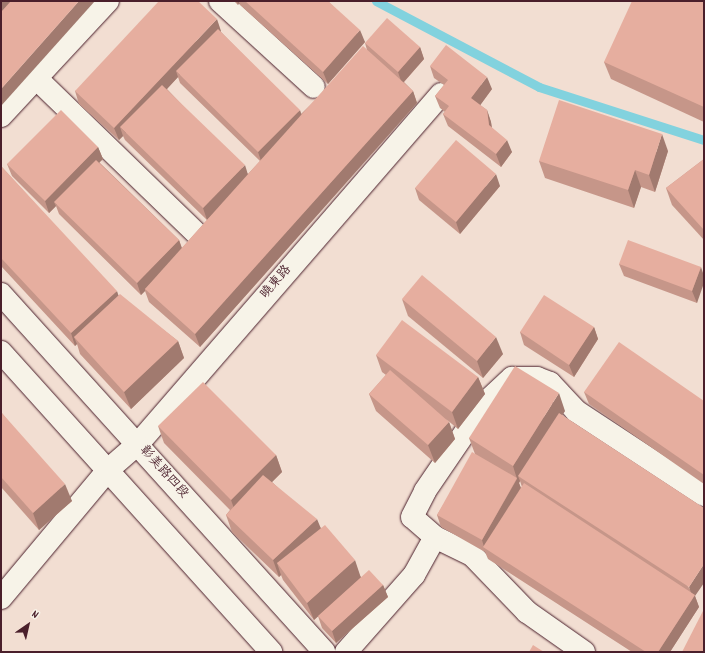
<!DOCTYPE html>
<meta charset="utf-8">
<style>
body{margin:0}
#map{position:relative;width:705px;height:653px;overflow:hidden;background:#f2ded2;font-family:Dekko,"LXGW WenKai TC",sans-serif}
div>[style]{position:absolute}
.stream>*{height:9px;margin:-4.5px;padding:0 4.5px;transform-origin:4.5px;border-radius:4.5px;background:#82d2de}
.roads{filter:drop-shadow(0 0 1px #4a1f2b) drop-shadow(0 0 1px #4a1f2b)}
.minor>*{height:22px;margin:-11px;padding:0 11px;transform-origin:11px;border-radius:11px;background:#f7f3e8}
.major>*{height:22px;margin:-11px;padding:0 11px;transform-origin:11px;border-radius:11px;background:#f7f3e8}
.wall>*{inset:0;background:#c69689}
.shaded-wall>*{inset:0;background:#a17a6f}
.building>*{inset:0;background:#e6ae9f}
span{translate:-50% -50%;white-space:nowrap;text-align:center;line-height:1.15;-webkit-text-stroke:3px #f7f3e8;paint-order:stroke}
.street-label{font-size:13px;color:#4a1f2b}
.frame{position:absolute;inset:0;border:2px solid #4a1f2b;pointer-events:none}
.north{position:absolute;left:8px;top:605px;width:40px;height:40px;-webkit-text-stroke:3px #f7f3e8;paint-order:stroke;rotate:34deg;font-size:11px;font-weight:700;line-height:16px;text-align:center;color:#4a1f2b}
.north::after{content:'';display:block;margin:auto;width:14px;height:18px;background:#4a1f2b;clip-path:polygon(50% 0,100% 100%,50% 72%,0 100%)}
</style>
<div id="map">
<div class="stream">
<i style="left:376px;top:1px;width:184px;rotate:27.8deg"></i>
<i style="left:539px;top:87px;width:173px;rotate:17.8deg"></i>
</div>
<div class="roads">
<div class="minor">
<i style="left:220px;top:1px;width:127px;rotate:42.5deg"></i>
<i style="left:36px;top:78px;width:223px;rotate:44.1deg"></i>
<i style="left:1px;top:116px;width:157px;rotate:-47.1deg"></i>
<i style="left:1px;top:598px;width:168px;rotate:-50.1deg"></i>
<i style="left:109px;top:469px;width:38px;rotate:-41deg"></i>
<i style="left:138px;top:444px;width:463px;rotate:-49.1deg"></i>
<i style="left:346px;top:652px;width:103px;rotate:-48.6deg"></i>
<i style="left:414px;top:575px;width:43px;rotate:-61.1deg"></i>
<i style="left:584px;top:652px;width:70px;rotate:-144.9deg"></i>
<i style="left:527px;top:612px;width:79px;rotate:-134deg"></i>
<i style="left:472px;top:555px;width:41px;rotate:-154.1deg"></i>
<i style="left:435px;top:537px;width:30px;rotate:-139deg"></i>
<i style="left:412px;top:517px;width:29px;rotate:-63deg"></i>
<i style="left:425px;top:491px;width:107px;rotate:-55.7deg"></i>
<i style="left:485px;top:403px;width:37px;rotate:-43deg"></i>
<i style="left:512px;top:378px;width:25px"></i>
<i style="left:537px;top:378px;width:14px;rotate:21deg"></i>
<i style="left:550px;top:383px;width:38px;rotate:47deg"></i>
<i style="left:576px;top:411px;width:153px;rotate:33.3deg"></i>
</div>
<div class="major">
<i style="left:1px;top:294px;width:482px;rotate:47.9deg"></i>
<i style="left:1px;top:352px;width:404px;rotate:48deg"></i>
</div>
</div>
<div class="wall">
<i style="clip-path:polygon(234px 1px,328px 1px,365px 42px,328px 84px,240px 5px,239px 3px,238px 5px)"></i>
<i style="clip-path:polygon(704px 1px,704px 122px,611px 79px,604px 62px)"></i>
<i style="clip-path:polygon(evenodd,221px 31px,221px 32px,301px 114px,367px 50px,365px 43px,420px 47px,424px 59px,404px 82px,413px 91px,417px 103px,200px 347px,149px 302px,145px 291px,141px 295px,59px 214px,56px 206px,49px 213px,12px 176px,7px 164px,98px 147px,103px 159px,99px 162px,179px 240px,182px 248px,207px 220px,125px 140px,123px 136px,119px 140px,79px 104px,75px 91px,221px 31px,178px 77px,180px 83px,260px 161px,248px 174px,167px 89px,178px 77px)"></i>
<i style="clip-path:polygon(430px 66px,492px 89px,480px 105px,487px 110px,491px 122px,492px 128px,512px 152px,501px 167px,448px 126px,443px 114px,445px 112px,440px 108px,435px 96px,444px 85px,434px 78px)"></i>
<i style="clip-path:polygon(668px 151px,655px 192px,641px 187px,634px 208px,545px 178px,539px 161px)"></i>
<i style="clip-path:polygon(704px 159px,704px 240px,672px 205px,666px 188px)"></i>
<i style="clip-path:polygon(1px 166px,118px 295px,178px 341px,184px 358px,131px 409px,80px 354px,77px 344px,75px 346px,1px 266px)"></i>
<i style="clip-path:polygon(500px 186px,460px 234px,419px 200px,415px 188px)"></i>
<i style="clip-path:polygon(619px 264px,701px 267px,697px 303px,624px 276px)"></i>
<i style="clip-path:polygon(402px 299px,503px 354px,483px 378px,408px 316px)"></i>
<i style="clip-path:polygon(594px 327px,598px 339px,574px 377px,524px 345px,520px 332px)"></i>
<i style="clip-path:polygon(376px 355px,478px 377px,485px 394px,458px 429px,446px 419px,449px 422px,455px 439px,435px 463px,376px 411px,369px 394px,386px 375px,382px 372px)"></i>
<i style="clip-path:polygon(584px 392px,704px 401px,704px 484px,589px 404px)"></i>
<i style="clip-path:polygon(evenodd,565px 411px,562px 415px,695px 596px,699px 607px,670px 652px,632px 652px,488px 559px,485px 552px,441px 527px,437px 515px,475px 454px,469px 438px,565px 411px,520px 481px,522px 487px,521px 488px,519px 483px,520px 481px)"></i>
<i style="clip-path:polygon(1px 412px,72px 501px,39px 530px,1px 487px)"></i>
<i style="clip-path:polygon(158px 426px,276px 455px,282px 472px,272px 482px,321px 528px,361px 577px,383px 585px,388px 597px,336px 643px,322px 628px,318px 616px,314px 620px,283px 580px,281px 575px,279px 577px,232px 532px,226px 515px,230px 510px,164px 443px)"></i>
</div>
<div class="shaded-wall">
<i style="clip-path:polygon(1px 1px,14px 1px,1px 16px)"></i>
<i style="clip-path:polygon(79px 1px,95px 1px,1px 106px,1px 89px)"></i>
<i style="clip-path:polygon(237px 1px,239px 1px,239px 3px,238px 5px)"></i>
<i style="clip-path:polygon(217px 19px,221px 31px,180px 75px,176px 71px,178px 77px,126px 133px,120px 127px,123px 136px,119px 140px,114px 128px)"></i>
<i style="clip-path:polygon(360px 30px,365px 42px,328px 84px,323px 72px)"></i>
<i style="clip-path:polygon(420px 47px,424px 59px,402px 84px,398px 72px)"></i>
<i style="clip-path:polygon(487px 77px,492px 89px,476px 111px,471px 98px)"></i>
<i style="clip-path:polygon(413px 91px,417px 103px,200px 347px,195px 334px)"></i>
<i style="clip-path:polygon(300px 110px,304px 122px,262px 164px,258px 152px)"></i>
<i style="clip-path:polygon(487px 110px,491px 122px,493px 138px,489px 125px)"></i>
<i style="clip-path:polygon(662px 134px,668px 151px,655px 192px,649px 175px)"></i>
<i style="clip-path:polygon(507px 140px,512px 152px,501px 167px,496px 154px)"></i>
<i style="clip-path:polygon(98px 147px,103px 159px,57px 205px,54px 202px,56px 206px,49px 213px,45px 201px)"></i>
<i style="clip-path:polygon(245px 165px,249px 178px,207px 220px,203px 208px)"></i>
<i style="clip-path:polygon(635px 170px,641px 187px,634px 208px,628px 190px)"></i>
<i style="clip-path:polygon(496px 174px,500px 186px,460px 234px,456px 222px)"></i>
<i style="clip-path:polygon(179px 240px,183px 252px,145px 289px,145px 291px,141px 295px,137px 283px)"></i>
<i style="clip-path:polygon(701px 267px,704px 276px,704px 283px,697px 303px,692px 291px)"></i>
<i style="clip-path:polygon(117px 291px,121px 303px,74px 337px,77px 344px,75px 346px,71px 333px)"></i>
<i style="clip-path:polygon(594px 327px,598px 339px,574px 377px,569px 365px)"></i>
<i style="clip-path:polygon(496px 337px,503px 354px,483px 378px,477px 361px)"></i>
<i style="clip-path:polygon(178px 341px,184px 358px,131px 409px,124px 392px)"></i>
<i style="clip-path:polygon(478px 377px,485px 394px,458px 429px,452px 412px)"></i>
<i style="clip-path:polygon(559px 393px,565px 411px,522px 478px,518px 476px,520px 481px,519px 483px,522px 491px,484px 547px,482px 540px,517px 479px,513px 466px)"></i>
<i style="clip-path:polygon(449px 422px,455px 439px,435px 463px,428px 445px)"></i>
<i style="clip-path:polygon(276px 455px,282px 472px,237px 517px,231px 500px)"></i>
<i style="clip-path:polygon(65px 484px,72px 501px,39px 530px,33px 513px)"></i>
<i style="clip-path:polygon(317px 519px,324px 536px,277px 563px,281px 575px,279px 577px,273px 560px)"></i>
<i style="clip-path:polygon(355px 560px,361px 578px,314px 620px,307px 603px)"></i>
<i style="clip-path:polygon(704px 564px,704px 583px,695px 596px,699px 607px,670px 652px,658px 652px,693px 598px,689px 587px)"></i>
<i style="clip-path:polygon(383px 585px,388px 597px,336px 643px,332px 631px)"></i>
</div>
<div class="building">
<i style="clip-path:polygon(11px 1px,79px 1px,1px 89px,1px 12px)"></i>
<i style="clip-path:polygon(159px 1px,198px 1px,217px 19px,114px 128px,75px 91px)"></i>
<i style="clip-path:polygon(245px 1px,328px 1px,360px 30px,323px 72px)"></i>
<i style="clip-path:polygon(632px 1px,704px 1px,704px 107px,604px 62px)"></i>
<i style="clip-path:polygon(387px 18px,420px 47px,398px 72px,365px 43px)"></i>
<i style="clip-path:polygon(218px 29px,300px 110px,258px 152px,176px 71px)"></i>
<i style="clip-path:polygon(446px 45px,487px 77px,471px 98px,487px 110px,489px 125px,507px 140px,496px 154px,443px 114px,449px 106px,435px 96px,448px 80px,430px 66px)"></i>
<i style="clip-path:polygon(363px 46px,413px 91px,195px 334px,145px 289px)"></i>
<i style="clip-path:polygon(162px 85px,245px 165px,203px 208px,120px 127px)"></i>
<i style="clip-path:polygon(559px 100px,662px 134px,649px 175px,635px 170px,628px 190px,539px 161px)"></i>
<i style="clip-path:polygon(61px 110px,98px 147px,45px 201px,7px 164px)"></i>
<i style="clip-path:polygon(456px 140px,496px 174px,456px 222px,415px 188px)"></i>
<i style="clip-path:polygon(704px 159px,704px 230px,666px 188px)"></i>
<i style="clip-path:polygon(96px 160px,179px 240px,137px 283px,54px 202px)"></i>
<i style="clip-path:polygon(1px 166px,117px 291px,71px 333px,1px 258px)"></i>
<i style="clip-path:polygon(628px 240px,701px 267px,692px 291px,619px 264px)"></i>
<i style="clip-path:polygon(422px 275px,496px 337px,477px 361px,402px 299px)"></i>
<i style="clip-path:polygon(120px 294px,178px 341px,124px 392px,74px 337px)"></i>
<i style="clip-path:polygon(544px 295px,594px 327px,569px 365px,520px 332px)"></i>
<i style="clip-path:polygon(402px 320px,478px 377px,452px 412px,376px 355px)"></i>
<i style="clip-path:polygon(619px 342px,704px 401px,704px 475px,584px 392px)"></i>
<i style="clip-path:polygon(515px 366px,559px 393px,513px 466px,469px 438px)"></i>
<i style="clip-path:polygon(390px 370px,449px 422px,428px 445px,369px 394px)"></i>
<i style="clip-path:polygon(203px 382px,276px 455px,231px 500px,158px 426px)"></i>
<i style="clip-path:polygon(1px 412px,65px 484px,33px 513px,1px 477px)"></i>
<i style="clip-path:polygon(559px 413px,704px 508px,704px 564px,689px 587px,518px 476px)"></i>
<i style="clip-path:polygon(472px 452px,517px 478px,482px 540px,437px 515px)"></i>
<i style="clip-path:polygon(263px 475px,317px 519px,273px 560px,226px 515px)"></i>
<i style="clip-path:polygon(524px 483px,695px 595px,658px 652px,646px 652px,483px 547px)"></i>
<i style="clip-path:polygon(325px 525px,355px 560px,307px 603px,277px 563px)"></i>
<i style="clip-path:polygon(369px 570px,383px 585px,332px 631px,318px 616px)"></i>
<i style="clip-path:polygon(704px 609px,704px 652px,682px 652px)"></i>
<i style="clip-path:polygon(533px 645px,544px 652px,529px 652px)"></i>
</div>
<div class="street-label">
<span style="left:277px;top:283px;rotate:-49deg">曉東路</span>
<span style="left:163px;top:473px;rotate:48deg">彰美路四段</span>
</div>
<div class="frame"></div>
<div class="north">N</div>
</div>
